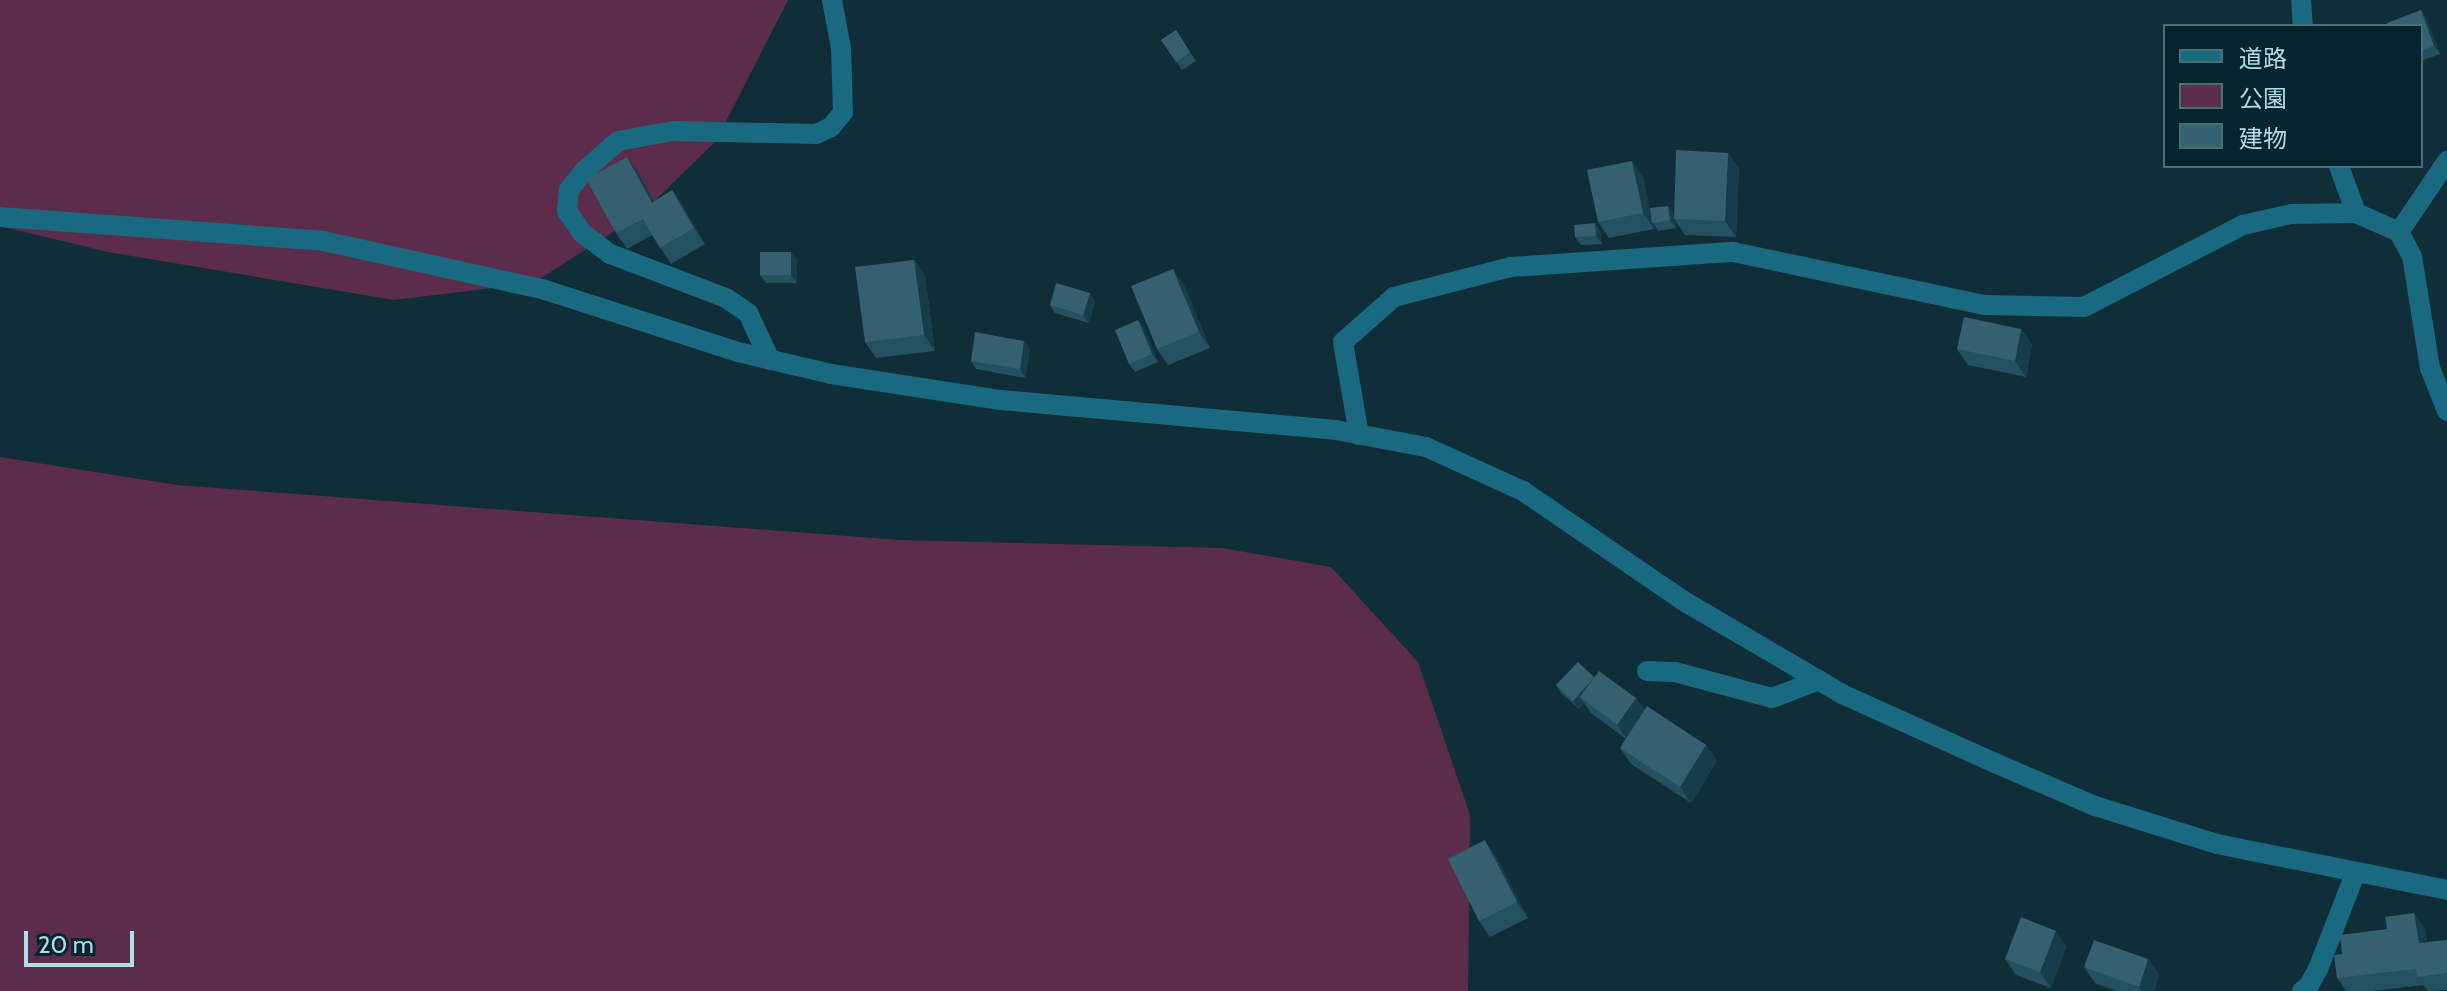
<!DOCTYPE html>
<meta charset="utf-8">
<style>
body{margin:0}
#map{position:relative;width:2447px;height:991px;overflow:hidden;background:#0f2e38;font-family:Cabin,"Noto Sans JP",sans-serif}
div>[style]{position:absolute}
.green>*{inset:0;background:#5c2d4b}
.minor>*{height:20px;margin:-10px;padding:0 10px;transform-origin:10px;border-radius:10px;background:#196981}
.wall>*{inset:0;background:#245160}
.shaded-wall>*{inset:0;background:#163d4a}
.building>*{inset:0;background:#346070}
span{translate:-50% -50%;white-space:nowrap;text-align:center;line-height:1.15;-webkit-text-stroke:6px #04242e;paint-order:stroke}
.legend{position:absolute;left:2163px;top:24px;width:260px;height:144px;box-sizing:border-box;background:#04242e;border:2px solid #496e7a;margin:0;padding:10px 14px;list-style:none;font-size:24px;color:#b0dcec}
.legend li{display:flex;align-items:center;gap:16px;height:40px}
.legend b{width:40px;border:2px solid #496e7a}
.scale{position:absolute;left:24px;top:931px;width:110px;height:36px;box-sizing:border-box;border:4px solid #b0dcec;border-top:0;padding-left:10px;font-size:24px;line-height:28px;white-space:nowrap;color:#b0dcec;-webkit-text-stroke:6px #04242e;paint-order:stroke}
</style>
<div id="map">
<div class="green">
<i style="clip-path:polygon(0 0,788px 0,716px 141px,640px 215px,533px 283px,394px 300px,108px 252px,0 226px)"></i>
<i style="clip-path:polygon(0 457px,177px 485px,899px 540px,1222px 548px,1331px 567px,1418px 662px,1470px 815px,1468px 991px,0 991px)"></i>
</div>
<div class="minor">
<i style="left:2301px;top:0;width:26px;rotate:86deg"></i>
<i style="left:2339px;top:166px;width:50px;rotate:70.1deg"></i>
<i style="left:0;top:217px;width:324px;rotate:4.2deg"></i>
<i style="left:323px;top:241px;width:224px;rotate:12.4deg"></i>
<i style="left:542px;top:289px;width:206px;rotate:17.8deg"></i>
<i style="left:738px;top:352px;width:96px;rotate:13.3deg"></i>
<i style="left:831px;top:374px;width:172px;rotate:8.7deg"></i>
<i style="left:1001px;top:400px;width:336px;rotate:5.1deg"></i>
<i style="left:1336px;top:430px;width:92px;rotate:10.7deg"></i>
<i style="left:1426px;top:447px;width:107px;rotate:24.4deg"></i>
<i style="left:1523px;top:491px;width:193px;rotate:34.4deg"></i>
<i style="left:1682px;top:600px;width:186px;rotate:30.4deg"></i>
<i style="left:1842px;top:694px;width:168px;rotate:24.3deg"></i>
<i style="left:1995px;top:763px;width:109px;rotate:23.3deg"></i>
<i style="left:2095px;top:806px;width:128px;rotate:17.3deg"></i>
<i style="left:2217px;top:844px;width:235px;rotate:11.3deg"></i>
<i style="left:2399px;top:232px;width:86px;rotate:-55.9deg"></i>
<i style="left:770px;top:360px;width:52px;rotate:-115.1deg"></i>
<i style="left:748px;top:313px;width:27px;rotate:-146deg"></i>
<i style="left:726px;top:298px;width:124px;rotate:-159.2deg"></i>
<i style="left:610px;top:254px;width:34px;rotate:-143deg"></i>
<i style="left:583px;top:234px;width:28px;rotate:-125deg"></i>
<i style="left:567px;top:211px;width:21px;rotate:-85deg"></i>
<i style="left:569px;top:190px;width:24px;rotate:-52deg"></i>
<i style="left:584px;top:171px;width:45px;rotate:-41.4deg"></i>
<i style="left:618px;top:141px;width:56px;rotate:-10.3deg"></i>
<i style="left:673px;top:131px;width:143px;rotate:1.2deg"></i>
<i style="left:816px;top:134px;width:17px;rotate:-25deg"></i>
<i style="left:831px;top:127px;width:19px;rotate:-51deg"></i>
<i style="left:843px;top:112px;width:64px;rotate:-91.8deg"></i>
<i style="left:841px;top:48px;width:49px;rotate:-100.6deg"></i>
<i style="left:1359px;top:435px;width:94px;rotate:-99.8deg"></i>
<i style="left:1343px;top:342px;width:68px;rotate:-41.4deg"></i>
<i style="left:1394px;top:297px;width:121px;rotate:-14.4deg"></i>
<i style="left:1511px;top:267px;width:223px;rotate:-3.9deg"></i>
<i style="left:1733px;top:252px;width:258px;rotate:11.9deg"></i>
<i style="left:1985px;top:305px;width:99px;rotate:1.2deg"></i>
<i style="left:2084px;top:307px;width:179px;rotate:-27.3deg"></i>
<i style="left:2243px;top:225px;width:50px;rotate:-12.7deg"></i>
<i style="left:2292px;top:214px;width:64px;rotate:-0.9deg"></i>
<i style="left:2356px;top:213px;width:47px;rotate:23.8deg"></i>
<i style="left:2399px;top:232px;width:27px;rotate:62deg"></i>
<i style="left:2412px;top:256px;width:113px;rotate:80.9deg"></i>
<i style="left:2430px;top:368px;width:46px;rotate:68.4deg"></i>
<i style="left:1647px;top:671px;width:28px;rotate:2deg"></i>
<i style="left:1675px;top:672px;width:100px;rotate:15deg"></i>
<i style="left:1772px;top:698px;width:50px;rotate:-21deg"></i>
<i style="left:2302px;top:991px;width:7px;rotate:-34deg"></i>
<i style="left:2308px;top:987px;width:21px;rotate:-61deg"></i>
<i style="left:2318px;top:969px;width:102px;rotate:-68.7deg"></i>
</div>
<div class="wall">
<i style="clip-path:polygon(2421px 10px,2426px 18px,2440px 54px,2421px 61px)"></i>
<i style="clip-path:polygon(1176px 30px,1196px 61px,1182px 70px,1161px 40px)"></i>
<i style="clip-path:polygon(1728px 153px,1739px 168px,1736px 237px,1685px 235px,1675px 220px,1676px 228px,1658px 231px,1653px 223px,1654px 229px,1609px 238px,1598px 222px,1643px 177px,1652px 221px,1674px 214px)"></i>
<i style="clip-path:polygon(638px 172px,654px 201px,672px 190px,683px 206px,705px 244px,671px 264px,652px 235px,627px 249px,616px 233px)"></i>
<i style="clip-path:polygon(1595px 223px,1600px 231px,1602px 244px,1581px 245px,1575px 237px)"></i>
<i style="clip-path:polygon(797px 260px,797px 283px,766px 283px,760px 275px)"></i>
<i style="clip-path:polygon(914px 260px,925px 276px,935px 351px,876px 358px,865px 342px)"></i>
<i style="clip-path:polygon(1184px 285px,1210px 348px,1168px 365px,1157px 349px)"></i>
<i style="clip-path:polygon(1090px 293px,1095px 301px,1089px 323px,1055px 313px,1050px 305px)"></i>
<i style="clip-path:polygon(1138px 320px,1144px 328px,1158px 362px,1135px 372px,1129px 364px)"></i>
<i style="clip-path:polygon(2021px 329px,2032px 345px,2026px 377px,1968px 365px,1957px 349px)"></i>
<i style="clip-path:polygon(1030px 349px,1025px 378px,976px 369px,971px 361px)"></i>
<i style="clip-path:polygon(1594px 677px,1636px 698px,1644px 710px,1706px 745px,1717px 761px,1691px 803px,1631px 764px,1620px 748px,1626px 739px,1591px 713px,1584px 703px,1579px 709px,1561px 693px,1556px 685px)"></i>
<i style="clip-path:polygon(1496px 856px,1528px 918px,1490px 937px,1479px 921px)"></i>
<i style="clip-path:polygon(2414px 913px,2425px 929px,2427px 942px,2447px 940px,2447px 990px,2428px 991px,2423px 985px,2373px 991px,2346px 991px,2337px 978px,2342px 954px)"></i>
<i style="clip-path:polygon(2067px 946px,2051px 988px,2016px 975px,2005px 959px)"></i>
<i style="clip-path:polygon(2148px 959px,2159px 975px,2154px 991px,2117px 991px,2095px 983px,2084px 967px)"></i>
</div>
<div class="shaded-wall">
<i style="clip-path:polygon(2421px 10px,2426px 18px,2440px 54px,2434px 46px)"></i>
<i style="clip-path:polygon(1728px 153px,1739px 168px,1736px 237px,1725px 221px)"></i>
<i style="clip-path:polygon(627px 157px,638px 172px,663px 218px,652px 203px)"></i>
<i style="clip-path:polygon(1632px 161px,1643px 177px,1654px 229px,1643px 213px)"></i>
<i style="clip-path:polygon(672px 190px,683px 206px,705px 244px,694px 228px)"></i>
<i style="clip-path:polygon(1668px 206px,1674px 214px,1676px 228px,1670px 220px)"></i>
<i style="clip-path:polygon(1595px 223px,1600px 231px,1602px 244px,1596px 236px)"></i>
<i style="clip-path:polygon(791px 252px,797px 260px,797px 283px,791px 275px)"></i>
<i style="clip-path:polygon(914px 260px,925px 276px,935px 351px,924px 335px)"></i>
<i style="clip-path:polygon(1173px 269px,1184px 285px,1210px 348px,1199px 332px)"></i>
<i style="clip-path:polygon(1090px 293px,1095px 301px,1089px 323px,1083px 315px)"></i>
<i style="clip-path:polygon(1138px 320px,1144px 328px,1158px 362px,1152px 354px)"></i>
<i style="clip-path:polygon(2021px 329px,2032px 345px,2026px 377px,2015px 361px)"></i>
<i style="clip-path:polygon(1024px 341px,1030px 349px,1025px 378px,1020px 369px)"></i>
<i style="clip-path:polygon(1595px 678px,1580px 697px,1584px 703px,1579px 709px,1573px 701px)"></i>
<i style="clip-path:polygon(1636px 698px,1648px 714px,1628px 741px,1617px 725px)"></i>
<i style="clip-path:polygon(1706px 745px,1717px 761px,1691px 803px,1680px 787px)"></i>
<i style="clip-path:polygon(1485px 840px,1496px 856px,1528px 918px,1517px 902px)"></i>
<i style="clip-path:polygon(2414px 913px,2425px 929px,2430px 958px,2419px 943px)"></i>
<i style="clip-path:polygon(2056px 931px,2067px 946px,2051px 988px,2040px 972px)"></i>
<i style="clip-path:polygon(2148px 959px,2159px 975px,2154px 991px,2141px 991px,2139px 987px)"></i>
</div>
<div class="building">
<i style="clip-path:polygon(2421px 10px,2434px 46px,2421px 51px,2421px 26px,2388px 26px,2387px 23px)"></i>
<i style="clip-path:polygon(1176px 30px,1190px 52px,1176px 62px,1161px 40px)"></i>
<i style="clip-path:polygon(1676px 150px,1728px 153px,1725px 221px,1674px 219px)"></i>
<i style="clip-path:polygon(627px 157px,652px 203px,672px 190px,694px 228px,660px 248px,643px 219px,616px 233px,586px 179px)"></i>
<i style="clip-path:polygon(1632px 161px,1643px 213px,1598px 222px,1587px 170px)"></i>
<i style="clip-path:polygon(1668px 206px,1670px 220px,1652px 223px,1650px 208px)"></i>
<i style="clip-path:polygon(1595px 223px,1596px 236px,1575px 237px,1574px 225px)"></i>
<i style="clip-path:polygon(760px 252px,791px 252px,791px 275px,760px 275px)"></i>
<i style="clip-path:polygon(914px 260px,924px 335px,865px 342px,855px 267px)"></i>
<i style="clip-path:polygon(1173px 269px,1199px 332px,1157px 349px,1131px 286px)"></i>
<i style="clip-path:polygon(1056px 283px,1090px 293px,1083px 315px,1050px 305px)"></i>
<i style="clip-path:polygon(1964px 317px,2021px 329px,2015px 361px,1957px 349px)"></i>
<i style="clip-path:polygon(1138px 320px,1152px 354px,1129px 364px,1115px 330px)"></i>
<i style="clip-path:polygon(975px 332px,1024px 341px,1020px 369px,971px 361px)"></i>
<i style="clip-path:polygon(1578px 662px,1594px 677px,1573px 701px,1556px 685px)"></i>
<i style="clip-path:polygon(1599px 671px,1636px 698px,1617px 725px,1580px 697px)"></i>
<i style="clip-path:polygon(1647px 706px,1706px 745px,1680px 787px,1620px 748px)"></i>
<i style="clip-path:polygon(1485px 840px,1517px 902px,1479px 921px,1448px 859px)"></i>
<i style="clip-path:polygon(2414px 913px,2419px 943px,2447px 940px,2447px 973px,2417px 977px,2416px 969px,2337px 978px,2334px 955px,2342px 954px,2340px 935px,2387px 929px,2385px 917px)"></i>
<i style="clip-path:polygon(2021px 917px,2056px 931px,2040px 972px,2005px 959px)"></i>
<i style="clip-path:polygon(2094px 940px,2148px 959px,2139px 987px,2084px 967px)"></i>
</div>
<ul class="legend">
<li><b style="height:10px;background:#196981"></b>道路</li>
<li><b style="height:22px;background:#5c2d4b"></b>公園</li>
<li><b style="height:22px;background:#346070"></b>建物</li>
</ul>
<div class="scale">20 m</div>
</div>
